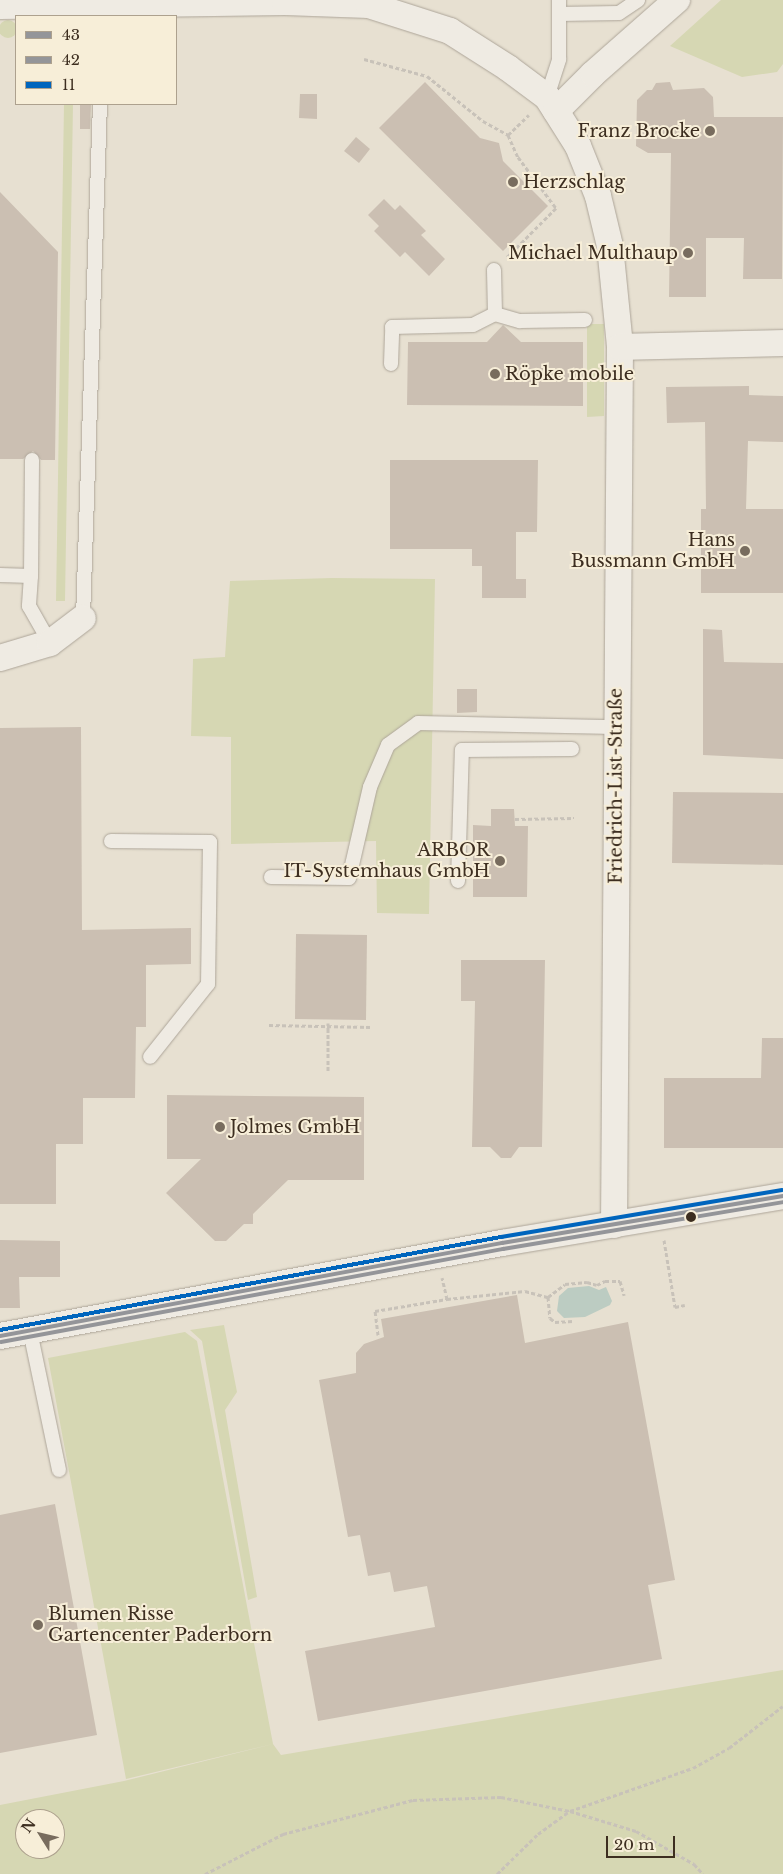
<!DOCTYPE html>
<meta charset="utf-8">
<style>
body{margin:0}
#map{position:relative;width:783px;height:1874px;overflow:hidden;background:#e7e0d1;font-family:"Libre Baskerville",serif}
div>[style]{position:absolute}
.green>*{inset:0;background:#d6d7b3}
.round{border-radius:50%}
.water>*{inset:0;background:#bcccc2}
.building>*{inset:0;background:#cbbfb2}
.path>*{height:3px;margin-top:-1.5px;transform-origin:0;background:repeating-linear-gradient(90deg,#c8c2b9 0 4px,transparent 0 6.5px)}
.roads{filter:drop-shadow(0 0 1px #ada599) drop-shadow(0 0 1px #ada599)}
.lane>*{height:14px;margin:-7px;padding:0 7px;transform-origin:7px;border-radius:7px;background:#efebe3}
.street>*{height:26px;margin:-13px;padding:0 13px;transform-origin:13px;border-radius:13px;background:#efebe3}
.bus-1>*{height:4px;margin:-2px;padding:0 2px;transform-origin:2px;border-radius:2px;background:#949599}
.bus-2>*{height:4px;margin:-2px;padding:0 2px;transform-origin:2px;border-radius:2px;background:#949599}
.bus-3>*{height:4px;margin:-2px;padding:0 2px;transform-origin:2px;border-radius:2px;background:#0065bd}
.dots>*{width:14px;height:14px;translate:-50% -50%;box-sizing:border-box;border:2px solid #f7eed8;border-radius:50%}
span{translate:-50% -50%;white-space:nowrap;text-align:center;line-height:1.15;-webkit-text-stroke:4px #f7eed8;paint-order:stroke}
.poi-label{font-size:18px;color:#3d2e20}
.right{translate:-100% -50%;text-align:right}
.left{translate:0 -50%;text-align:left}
.street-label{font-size:18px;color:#3d2e20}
.legend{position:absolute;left:15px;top:15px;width:162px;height:90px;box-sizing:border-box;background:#f7eed8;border:1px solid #ada18e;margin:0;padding:6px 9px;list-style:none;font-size:15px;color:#3d2e20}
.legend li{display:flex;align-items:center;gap:10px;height:25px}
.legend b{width:25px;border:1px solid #ada18e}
.north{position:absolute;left:15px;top:1809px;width:50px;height:50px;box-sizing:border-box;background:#f7eed8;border:1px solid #ada18e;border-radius:50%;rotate:306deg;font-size:14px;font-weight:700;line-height:20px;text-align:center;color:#3d2e20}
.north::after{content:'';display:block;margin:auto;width:18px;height:22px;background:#786c5e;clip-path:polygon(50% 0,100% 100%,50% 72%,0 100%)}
.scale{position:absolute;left:606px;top:1836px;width:69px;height:22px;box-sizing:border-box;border:2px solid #3d2e20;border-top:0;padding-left:6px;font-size:15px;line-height:18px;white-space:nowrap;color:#3d2e20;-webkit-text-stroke:4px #f7eed8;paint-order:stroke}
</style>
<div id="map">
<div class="green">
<i style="clip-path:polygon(721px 0,783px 0,783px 64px,777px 72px,742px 77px,670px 46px)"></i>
<i class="round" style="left:-1px;top:20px;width:18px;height:18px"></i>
<i style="clip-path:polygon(64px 104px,73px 104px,65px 601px,56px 601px)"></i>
<i style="clip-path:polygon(587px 324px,604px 324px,604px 416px,587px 417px)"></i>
<i style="clip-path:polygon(332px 578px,435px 579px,429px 914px,377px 913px,376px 841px,231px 844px,231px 737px,191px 736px,193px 659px,225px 657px,230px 581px)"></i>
<i style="clip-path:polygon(224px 1325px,237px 1392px,225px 1410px,257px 1597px,248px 1600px,202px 1341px,190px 1330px)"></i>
<i style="clip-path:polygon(evenodd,185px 1332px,197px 1341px,273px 1744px,281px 1755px,783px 1670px,783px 1874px,0 1874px,0 1805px,124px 1781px,273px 1744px,126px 1779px,48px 1358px,185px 1332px,25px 1819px,55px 1819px,55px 1849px,25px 1849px,25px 1819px)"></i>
</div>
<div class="water">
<i style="clip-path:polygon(589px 1286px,599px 1290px,606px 1287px,612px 1301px,610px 1305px,585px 1317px,564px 1318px,557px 1311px,559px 1296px,568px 1288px)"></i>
</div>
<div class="building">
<i style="clip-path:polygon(425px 82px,480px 138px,499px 143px,503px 161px,548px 206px,503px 251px,379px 128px)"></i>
<i style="clip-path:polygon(670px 82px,673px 90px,704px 88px,713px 97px,714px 117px,783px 117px,782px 279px,743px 279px,744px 238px,706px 238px,706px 297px,669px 297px,671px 153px,648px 153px,636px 146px,637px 100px,647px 90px,652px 90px,656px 83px)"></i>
<i style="clip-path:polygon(300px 94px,317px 94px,317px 119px,299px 118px)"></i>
<i style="clip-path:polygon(80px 104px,91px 104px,90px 129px,80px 129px)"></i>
<i style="clip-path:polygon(356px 137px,370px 149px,359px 163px,344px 151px)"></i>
<i style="clip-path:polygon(0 192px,58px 252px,55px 460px,41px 460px,33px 451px,23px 459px,0 459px)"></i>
<i style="clip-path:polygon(384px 199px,395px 210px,400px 205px,426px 231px,421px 235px,445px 259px,429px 276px,405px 252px,400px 257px,374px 231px,379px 226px,368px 215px)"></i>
<i style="clip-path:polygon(503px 325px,521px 342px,583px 342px,583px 406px,407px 405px,408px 342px,487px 342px)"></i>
<i style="clip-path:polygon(749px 386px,749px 395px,783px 396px,783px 442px,748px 441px,746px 509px,783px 509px,783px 593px,701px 593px,701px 509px,706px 509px,705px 422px,667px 423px,666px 387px)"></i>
<i style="clip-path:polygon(390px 460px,538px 460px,537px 532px,516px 532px,516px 579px,526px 579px,526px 598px,482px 598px,482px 566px,472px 566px,472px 549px,390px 549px)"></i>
<i style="clip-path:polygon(703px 629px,722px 630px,724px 662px,783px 663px,783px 759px,703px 755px)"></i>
<i style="clip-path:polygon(457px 689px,477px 689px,477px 712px,457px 713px)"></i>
<i style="clip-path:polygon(81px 727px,82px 930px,191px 928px,191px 964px,146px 965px,146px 1027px,136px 1027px,135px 1098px,83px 1098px,83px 1144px,56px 1144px,56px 1204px,0 1204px,0 728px)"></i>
<i style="clip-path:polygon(673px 792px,783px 793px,783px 865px,672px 863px)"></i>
<i style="clip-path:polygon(491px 809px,514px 809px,515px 826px,528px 826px,527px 897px,473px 897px,473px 825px,491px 826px)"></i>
<i style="clip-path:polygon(296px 934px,367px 935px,366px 1020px,295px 1019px)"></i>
<i style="clip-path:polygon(461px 960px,545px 960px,542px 1147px,519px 1147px,511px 1158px,501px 1158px,490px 1147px,472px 1147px,475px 1001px,461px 1001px)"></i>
<i style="clip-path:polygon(762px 1038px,783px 1038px,783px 1148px,664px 1148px,664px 1078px,761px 1078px)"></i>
<i style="clip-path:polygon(167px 1095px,364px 1097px,364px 1180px,288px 1180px,253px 1214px,253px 1224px,244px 1224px,226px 1241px,215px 1241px,166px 1193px,201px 1159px,167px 1159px)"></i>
<i style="clip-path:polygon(0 1240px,60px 1241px,60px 1277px,19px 1277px,20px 1308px,0 1308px)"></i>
<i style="clip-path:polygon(517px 1295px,525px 1343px,628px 1322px,675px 1580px,648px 1585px,662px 1659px,318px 1721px,305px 1651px,435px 1627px,427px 1586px,394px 1592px,390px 1572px,368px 1576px,360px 1535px,348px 1537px,319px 1380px,356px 1373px,356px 1353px,364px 1344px,384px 1337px,381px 1319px)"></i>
<i style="clip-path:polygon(55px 1504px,97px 1735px,0 1753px,0 1515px)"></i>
</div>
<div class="path">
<i style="left:364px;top:59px;width:65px;rotate:15.1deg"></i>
<i style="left:427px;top:76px;width:72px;rotate:38.8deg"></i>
<i style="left:483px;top:121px;width:29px;rotate:29deg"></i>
<i style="left:508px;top:135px;width:24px;rotate:66deg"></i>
<i style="left:518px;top:157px;width:64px;rotate:53.3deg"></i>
<i style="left:556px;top:208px;width:69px;rotate:135deg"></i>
<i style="left:508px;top:135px;width:29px;rotate:-44deg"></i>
<i style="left:515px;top:819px;width:59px;rotate:-1deg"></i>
<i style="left:269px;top:1025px;width:102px;rotate:1.1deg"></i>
<i style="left:328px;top:1071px;width:48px;rotate:-90deg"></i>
<i style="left:664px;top:1240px;width:68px;rotate:80.7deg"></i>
<i style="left:675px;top:1307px;width:10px;rotate:-11deg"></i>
<i style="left:548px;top:1297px;width:21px;rotate:-37deg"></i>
<i style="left:565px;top:1284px;width:22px;rotate:-5deg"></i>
<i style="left:587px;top:1282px;width:10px;rotate:17deg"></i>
<i style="left:597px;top:1285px;width:9px;rotate:-27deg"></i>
<i style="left:605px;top:1281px;width:15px"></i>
<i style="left:620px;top:1281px;width:15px;rotate:74deg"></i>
<i style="left:447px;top:1299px;width:78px;rotate:-5.9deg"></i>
<i style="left:525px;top:1291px;width:24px;rotate:15deg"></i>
<i style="left:548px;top:1297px;width:21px;rotate:85deg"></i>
<i style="left:550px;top:1318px;width:6px;rotate:39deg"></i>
<i style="left:555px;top:1322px;width:18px;rotate:-3deg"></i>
<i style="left:378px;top:1335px;width:24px;rotate:-97deg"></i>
<i style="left:375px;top:1311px;width:73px;rotate:-9.5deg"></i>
<i style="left:447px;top:1299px;width:22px;rotate:-103deg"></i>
<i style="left:205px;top:1874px;width:88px;rotate:-27.1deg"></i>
<i style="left:283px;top:1834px;width:134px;rotate:-14.7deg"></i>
<i style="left:413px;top:1800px;width:88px;rotate:-2deg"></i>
<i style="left:501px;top:1797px;width:70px;rotate:11.5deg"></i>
<i style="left:570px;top:1811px;width:69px;rotate:16.9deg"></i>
<i style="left:636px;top:1831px;width:67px;rotate:29.6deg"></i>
<i style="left:694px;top:1864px;width:13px;rotate:48deg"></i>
<i style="left:497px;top:1874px;width:57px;rotate:-44.3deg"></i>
<i style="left:538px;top:1834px;width:39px;rotate:-36deg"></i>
<i style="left:570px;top:1811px;width:130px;rotate:-19.3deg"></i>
<i style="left:693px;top:1768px;width:41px;rotate:-29.1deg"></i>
<i style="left:729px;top:1748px;width:68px;rotate:-37.9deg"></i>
</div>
<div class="roads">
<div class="lane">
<i style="left:559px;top:14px;width:60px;rotate:-1deg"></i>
<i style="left:619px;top:13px;width:23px;rotate:-34deg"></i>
<i style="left:547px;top:97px;width:40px;rotate:-72deg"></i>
<i style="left:559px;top:59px;width:59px;rotate:-90deg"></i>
<i style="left:494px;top:270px;width:44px;rotate:88.7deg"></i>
<i style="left:495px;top:314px;width:26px;rotate:16deg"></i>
<i style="left:520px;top:321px;width:65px;rotate:-0.9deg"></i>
<i style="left:391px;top:364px;width:37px;rotate:-88deg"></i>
<i style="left:392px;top:327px;width:81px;rotate:-1.4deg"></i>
<i style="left:473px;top:325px;width:25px;rotate:-27deg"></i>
<i style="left:0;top:575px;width:31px;rotate:2deg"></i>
<i style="left:31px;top:576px;width:30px;rotate:94deg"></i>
<i style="left:29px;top:606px;width:43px;rotate:60.4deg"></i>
<i style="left:31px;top:576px;width:116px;rotate:-89.5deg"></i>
<i style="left:83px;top:618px;width:514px;rotate:-88.11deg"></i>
<i style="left:111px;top:841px;width:99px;rotate:0.6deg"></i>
<i style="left:210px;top:842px;width:142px;rotate:90.8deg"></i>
<i style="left:208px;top:984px;width:93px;rotate:128.5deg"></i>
<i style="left:271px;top:877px;width:78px;rotate:0.7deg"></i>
<i style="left:349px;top:878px;width:93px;rotate:-77deg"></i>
<i style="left:370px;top:787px;width:46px;rotate:-66.8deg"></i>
<i style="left:388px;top:745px;width:37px;rotate:-36deg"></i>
<i style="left:418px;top:723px;width:197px;rotate:1.2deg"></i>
<i style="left:458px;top:881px;width:131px;rotate:-88.3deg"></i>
<i style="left:462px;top:750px;width:110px;rotate:-0.5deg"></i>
<i style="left:30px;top:1331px;width:142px;rotate:78.2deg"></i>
</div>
<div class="street">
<i style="left:0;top:6px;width:285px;rotate:-0.8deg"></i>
<i style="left:285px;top:2px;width:84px;rotate:2deg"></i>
<i style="left:369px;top:5px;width:85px;rotate:17.8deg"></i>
<i style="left:450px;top:31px;width:69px;rotate:32.5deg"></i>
<i style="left:508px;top:68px;width:49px;rotate:36.6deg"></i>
<i style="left:547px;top:97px;width:58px;rotate:57.7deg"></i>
<i style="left:578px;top:146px;width:54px;rotate:68.2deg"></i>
<i style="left:598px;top:196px;width:51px;rotate:76.5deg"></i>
<i style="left:610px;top:246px;width:101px;rotate:84.3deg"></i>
<i style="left:620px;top:347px;width:878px;rotate:90.39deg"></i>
<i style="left:556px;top:111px;width:52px;rotate:-45deg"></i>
<i style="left:593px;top:74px;width:112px;rotate:-41.4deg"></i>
<i style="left:620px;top:347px;width:163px;rotate:-1.4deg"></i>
<i style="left:0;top:658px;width:52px;rotate:-16.7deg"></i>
<i style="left:50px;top:643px;width:41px;rotate:-37.1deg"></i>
<i style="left:0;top:1336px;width:511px;rotate:-10.5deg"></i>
<i style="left:502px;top:1243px;width:285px;rotate:-9.5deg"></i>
</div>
</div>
<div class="bus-1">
<i style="left:0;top:1336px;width:511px;rotate:-10.5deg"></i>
<i style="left:502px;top:1243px;width:285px;rotate:-9.5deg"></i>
</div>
<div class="bus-2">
<i style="left:1px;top:1342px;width:511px;rotate:-10.5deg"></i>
<i style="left:503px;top:1249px;width:284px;rotate:-9.5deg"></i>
</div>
<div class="bus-3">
<i style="left:0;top:1330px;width:510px;rotate:-10.52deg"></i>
<i style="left:501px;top:1237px;width:285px;rotate:-9.5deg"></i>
</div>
<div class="dots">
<i style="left:710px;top:131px;background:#786c5e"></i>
<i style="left:513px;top:182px;background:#786c5e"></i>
<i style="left:688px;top:253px;background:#786c5e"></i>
<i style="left:495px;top:374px;background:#786c5e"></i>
<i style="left:745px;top:551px;background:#786c5e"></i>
<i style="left:500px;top:861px;background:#786c5e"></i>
<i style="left:220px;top:1127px;background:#786c5e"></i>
<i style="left:691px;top:1217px;background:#3d2e20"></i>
<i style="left:38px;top:1625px;background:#786c5e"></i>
</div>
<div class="poi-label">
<span class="right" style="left:700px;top:131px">Franz Brocke</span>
<span class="left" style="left:523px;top:182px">Herzschlag</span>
<span class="right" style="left:678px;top:253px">Michael Multhaup</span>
<span class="left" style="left:505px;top:374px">Röpke mobile</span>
<span class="right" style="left:735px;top:551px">Hans<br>Bussmann GmbH</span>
<span class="right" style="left:490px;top:861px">ARBOR<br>IT-Systemhaus GmbH</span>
<span class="left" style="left:230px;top:1127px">Jolmes GmbH</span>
<span class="left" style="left:48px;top:1625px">Blumen Risse<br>Gartencenter Paderborn</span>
</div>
<div class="street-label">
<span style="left:616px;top:786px;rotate:-90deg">Friedrich-List-Straße</span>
</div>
<ul class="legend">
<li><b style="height:6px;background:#949599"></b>43</li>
<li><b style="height:6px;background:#949599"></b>42</li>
<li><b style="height:6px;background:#0065bd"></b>11</li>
</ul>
<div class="north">N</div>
<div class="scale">20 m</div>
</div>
